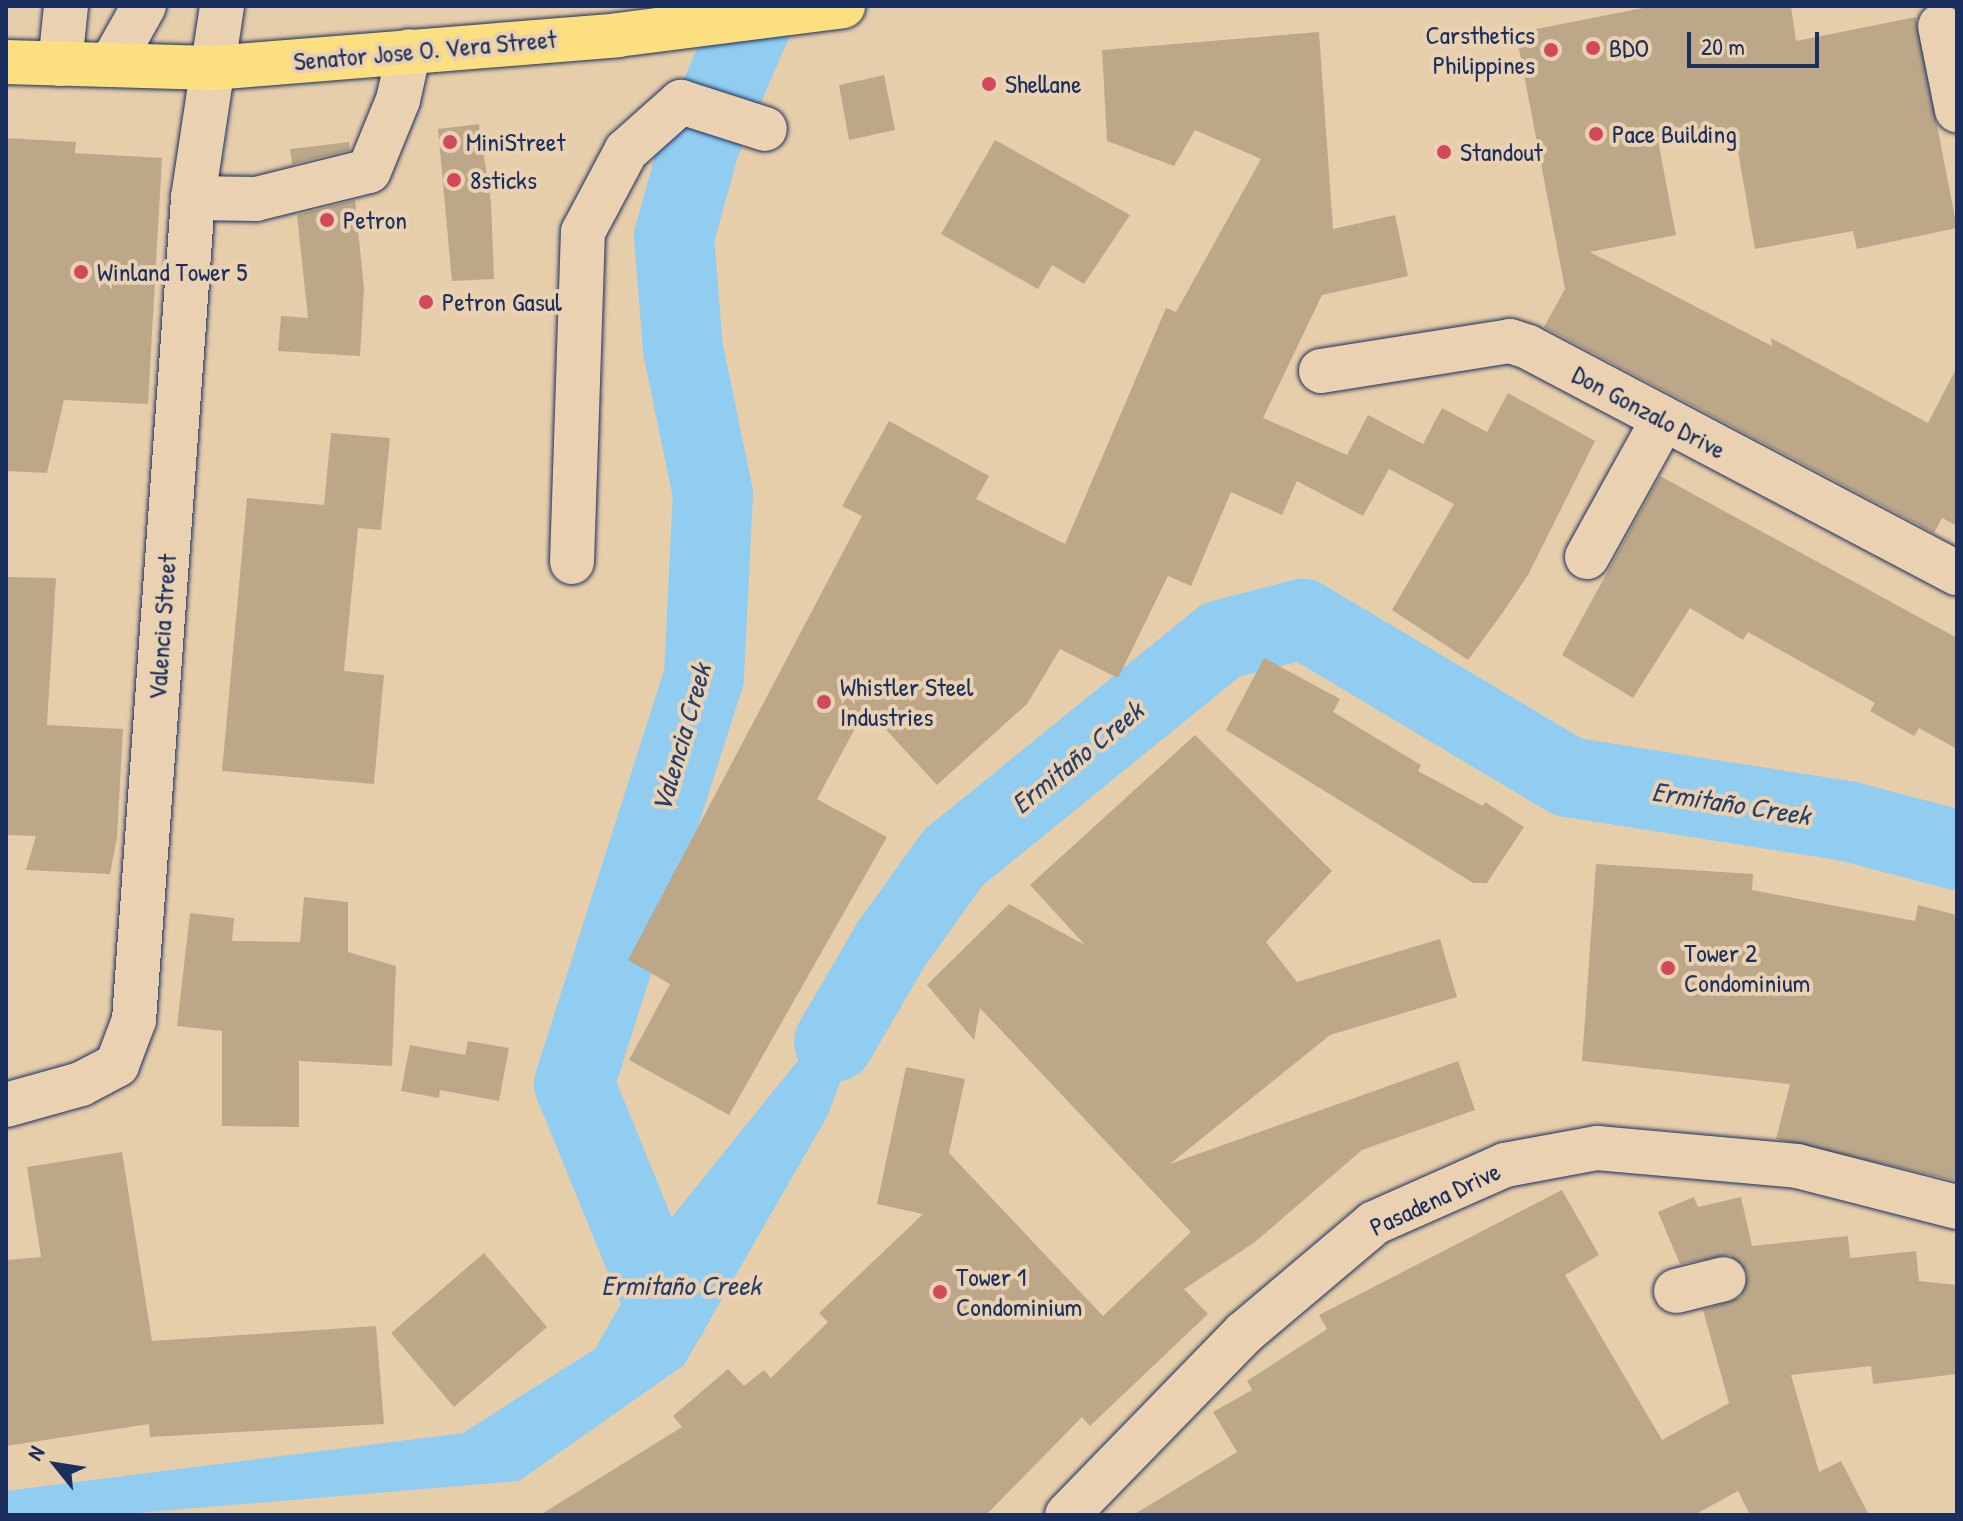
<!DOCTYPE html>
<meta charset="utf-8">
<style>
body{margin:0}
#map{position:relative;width:1963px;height:1521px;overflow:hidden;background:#e7ceab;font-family:"Patrick Hand",sans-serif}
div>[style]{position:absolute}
.water>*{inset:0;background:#90cdf0}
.river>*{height:80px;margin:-40px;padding:0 40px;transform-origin:40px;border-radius:40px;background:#90cdf0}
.building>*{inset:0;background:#bca889}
.roads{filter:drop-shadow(0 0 2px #1b2f5e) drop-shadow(0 0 2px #1b2f5e)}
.minor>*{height:44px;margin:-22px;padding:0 22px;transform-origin:22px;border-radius:22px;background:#e9d1b1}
.major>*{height:44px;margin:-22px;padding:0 22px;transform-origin:22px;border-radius:22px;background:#fce080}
.dots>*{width:22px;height:22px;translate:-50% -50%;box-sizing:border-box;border:4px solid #e9d1b1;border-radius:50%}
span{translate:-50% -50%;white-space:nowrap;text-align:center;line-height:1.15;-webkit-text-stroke:8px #e9d1b1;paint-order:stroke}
.poi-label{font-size:26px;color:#1b2f5e}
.right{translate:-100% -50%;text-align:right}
.left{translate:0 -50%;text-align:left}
.street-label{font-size:26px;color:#1b2f5e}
.water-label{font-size:28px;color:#273f6d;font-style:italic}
.frame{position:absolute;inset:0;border:8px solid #1b2f5e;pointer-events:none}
.north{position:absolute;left:16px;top:1425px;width:80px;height:80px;-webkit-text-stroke:6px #e9d1b1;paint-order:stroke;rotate:300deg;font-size:22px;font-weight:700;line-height:32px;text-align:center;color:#1b2f5e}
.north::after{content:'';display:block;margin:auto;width:28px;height:36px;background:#1b2f5e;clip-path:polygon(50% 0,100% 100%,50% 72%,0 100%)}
.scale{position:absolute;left:1687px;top:32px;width:132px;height:36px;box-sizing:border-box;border:4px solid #1b2f5e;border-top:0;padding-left:10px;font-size:24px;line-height:28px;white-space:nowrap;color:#1b2f5e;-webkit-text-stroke:6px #e9d1b1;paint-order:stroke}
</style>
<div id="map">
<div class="water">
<i style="clip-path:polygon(890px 946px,828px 1115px,684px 1365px,519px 1481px,112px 1515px,6px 1515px,6px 1491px,463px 1433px,595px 1349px,668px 1222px)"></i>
</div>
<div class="river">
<i style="left:834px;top:1042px;width:111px;rotate:-59.7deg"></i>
<i style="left:890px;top:946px;width:108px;rotate:-54.4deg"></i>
<i style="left:953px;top:858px;width:345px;rotate:-39.1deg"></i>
<i style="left:1221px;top:640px;width:85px;rotate:-14.4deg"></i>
<i style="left:1303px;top:619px;width:309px;rotate:30.8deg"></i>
<i style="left:1568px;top:777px;width:282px;rotate:9deg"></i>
<i style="left:1847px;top:821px;width:114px;rotate:14.8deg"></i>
<i style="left:668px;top:1314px;width:248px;rotate:-112.2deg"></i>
<i style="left:574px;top:1084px;width:428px;rotate:-72.3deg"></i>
<i style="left:704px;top:676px;width:182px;rotate:-87.2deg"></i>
<i style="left:713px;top:494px;width:148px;rotate:-101.7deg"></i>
<i style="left:683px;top:349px;width:112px;rotate:-94.6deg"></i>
<i style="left:674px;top:237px;width:98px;rotate:-74.5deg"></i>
<i style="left:700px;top:143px;width:149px;rotate:-66.7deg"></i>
</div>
<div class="building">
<i style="clip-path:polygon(1653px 6px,1791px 6px,1796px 41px,1916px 17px,1957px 228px,1857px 249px,1853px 231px,1755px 249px,1735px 134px,1659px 146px,1676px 235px,1590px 252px,1772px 346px,1771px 338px,1928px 423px,1957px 367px,1957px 526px,1942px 518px,1934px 533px,1544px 327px,1565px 289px,1516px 33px)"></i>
<i style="clip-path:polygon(1319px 32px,1333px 229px,1395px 215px,1408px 276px,1322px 295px,1263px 418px,1347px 455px,1368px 415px,1423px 444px,1442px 408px,1487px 432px,1508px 393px,1595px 441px,1528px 575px,1501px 615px,1468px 660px,1392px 610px,1454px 504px,1389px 469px,1363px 516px,1297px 481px,1282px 515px,1231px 492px,1191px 586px,1168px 576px,1118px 678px,1060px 649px,1027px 704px,937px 785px,866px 708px,817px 799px,887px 837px,729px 1115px,629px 1060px,670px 984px,628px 960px,862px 516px,842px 506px,889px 421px,989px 476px,976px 499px,1065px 544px,1166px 308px,1176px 312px,1261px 159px,1195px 130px,1174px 166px,1107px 141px,1102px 50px)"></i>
<i style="clip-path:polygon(884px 75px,895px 130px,849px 140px,839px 85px)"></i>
<i style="clip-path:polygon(479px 124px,491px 202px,494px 279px,452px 281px,438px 129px)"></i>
<i style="clip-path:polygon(6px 138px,76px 142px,75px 153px,162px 158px,148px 404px,64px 400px,47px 473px,6px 471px)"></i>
<i style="clip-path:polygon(995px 140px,1130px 215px,1084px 284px,1052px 265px,1038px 289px,941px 234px)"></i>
<i style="clip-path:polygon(349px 142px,350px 150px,292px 164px,290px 149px)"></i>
<i style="clip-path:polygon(355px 200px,364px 288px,360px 356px,278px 351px,281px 316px,308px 318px,297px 215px)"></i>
<i style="clip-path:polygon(331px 433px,390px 438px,381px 530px,358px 528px,344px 671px,384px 675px,374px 784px,222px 771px,247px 498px,324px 505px)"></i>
<i style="clip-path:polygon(1660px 476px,1957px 638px,1957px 749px,1919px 728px,1914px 736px,1870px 711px,1875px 703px,1748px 632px,1743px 640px,1690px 608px,1633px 698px,1562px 655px)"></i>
<i style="clip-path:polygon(6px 577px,56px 578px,47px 725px,123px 729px,117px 838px,110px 874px,26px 870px,36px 836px,6px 835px)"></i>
<i style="clip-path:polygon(1264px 658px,1340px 699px,1333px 712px,1421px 765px,1418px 771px,1483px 806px,1485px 802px,1524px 827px,1487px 883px,1473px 883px,1226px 730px)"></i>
<i style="clip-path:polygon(1195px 735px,1332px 871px,1266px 942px,1297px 982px,1440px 939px,1457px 997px,1330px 1035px,1170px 1164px,1458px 1061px,1475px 1110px,1362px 1150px,1255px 1242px,1184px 1289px,1208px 1314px,1090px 1426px,1082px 1417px,986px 1515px,540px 1515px,682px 1427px,673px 1416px,728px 1369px,744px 1386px,764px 1370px,771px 1378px,828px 1322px,819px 1313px,923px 1214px,877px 1204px,906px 1067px,965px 1079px,949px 1153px,1103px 1316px,1191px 1232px,980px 1008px,974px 1040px,927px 985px,1009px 904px,1085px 945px,1030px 885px)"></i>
<i style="clip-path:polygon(1596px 864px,1753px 874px,1752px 890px,1915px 921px,1918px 905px,1957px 915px,1957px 1181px,1776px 1139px,1790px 1084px,1582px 1061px)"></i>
<i style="clip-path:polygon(304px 897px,348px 902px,348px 952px,396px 966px,392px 1066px,299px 1061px,299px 1127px,222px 1126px,222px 1031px,177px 1026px,190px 913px,234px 918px,232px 941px,300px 942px)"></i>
<i style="clip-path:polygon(468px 1041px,509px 1048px,499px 1101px,440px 1090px,439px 1098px,401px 1091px,410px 1045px,465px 1055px)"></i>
<i style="clip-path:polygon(122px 1152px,152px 1341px,376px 1326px,384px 1424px,150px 1437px,149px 1424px,6px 1446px,6px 1260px,41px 1257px,27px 1167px)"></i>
<i style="clip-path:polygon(1562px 1190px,1599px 1255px,1565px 1275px,1662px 1440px,1729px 1403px,1703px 1310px,1741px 1297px,1748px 1274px,1730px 1255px,1680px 1264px,1658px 1212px,1694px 1197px,1698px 1207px,1741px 1197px,1752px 1246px,1848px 1236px,1850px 1258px,1916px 1251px,1919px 1281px,1957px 1285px,1957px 1374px,1873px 1384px,1871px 1366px,1791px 1375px,1819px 1472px,1841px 1461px,1869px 1515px,1750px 1515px,1738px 1491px,1694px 1515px,1133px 1515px,1237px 1452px,1213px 1412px,1252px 1390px,1247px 1381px,1327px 1329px,1319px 1315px)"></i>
<i style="clip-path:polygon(484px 1253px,547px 1327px,454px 1407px,391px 1333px)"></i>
</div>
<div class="roads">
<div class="minor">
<i style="left:1940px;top:26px;width:86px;rotate:78.6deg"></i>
<i style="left:112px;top:63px;width:65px;rotate:-60.7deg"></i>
<i style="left:60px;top:64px;width:58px;rotate:-84.1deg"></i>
<i style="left:193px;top:198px;width:63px;rotate:0.9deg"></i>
<i style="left:256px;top:199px;width:116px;rotate:-13.9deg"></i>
<i style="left:369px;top:171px;width:77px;rotate:-67.8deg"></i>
<i style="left:398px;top:100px;width:50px;rotate:-77.3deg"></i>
<i style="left:1321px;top:371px;width:191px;rotate:-9deg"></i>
<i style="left:1510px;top:341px;width:19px;rotate:18deg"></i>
<i style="left:1528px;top:347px;width:485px;rotate:27.8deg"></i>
<i style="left:1587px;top:557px;width:157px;rotate:-61deg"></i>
<i style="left:572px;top:562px;width:330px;rotate:-88.1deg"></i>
<i style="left:583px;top:232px;width:92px;rotate:-62deg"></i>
<i style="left:626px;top:151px;width:74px;rotate:-41.7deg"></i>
<i style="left:681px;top:102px;width:88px;rotate:17.8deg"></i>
<i style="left:6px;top:1105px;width:78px;rotate:-15.6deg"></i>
<i style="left:81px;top:1084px;width:41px;rotate:-27.8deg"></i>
<i style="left:117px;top:1065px;width:48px;rotate:-69.3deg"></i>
<i style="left:134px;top:1020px;width:824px;rotate:-85.89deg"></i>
<i style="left:193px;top:198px;width:194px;rotate:-81.4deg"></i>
<i style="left:1676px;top:1291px;width:49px;rotate:-14deg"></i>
<i style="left:1067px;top:1515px;width:254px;rotate:-45.8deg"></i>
<i style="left:1244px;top:1333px;width:170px;rotate:-40.2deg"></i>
<i style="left:1374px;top:1223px;width:143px;rotate:-23.9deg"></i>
<i style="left:1505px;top:1165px;width:94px;rotate:-10.5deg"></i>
<i style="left:1597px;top:1148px;width:201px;rotate:5.1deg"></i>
<i style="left:1797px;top:1166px;width:165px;rotate:14.4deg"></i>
</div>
<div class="major">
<i style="left:6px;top:62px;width:206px;rotate:1.7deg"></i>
<i style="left:212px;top:68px;width:407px;rotate:-4.6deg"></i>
<i style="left:618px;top:35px;width:227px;rotate:-7.3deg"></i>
</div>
</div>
<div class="dots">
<i style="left:1593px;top:48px;background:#d1495b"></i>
<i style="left:1551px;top:50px;background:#d1495b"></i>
<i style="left:989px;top:84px;background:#d1495b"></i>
<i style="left:1596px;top:134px;background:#d1495b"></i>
<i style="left:450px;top:142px;background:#d1495b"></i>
<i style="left:1444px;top:152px;background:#d1495b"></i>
<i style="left:454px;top:180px;background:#d1495b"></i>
<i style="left:327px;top:220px;background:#d1495b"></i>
<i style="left:81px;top:272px;background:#d1495b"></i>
<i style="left:426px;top:302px;background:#d1495b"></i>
<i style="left:824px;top:702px;background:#d1495b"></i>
<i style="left:1668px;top:968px;background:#d1495b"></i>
<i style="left:940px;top:1292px;background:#d1495b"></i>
</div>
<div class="poi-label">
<span class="right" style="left:1535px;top:50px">Carsthetics<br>Philippines</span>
<span class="left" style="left:1609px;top:48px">BDO</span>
<span class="left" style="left:1005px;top:84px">Shellane</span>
<span class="left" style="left:1612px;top:134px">Pace Building</span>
<span class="left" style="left:466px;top:142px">MiniStreet</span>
<span class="left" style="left:1460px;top:152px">Standout</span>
<span class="left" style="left:470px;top:180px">8sticks</span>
<span class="left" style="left:343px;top:220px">Petron</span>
<span class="left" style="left:97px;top:272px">Winland Tower 5</span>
<span class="left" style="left:442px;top:302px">Petron Gasul</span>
<span class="left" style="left:840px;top:702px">Whistler Steel<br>Industries</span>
<span class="left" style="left:1684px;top:968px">Tower 2<br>Condominium</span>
<span class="left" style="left:956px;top:1292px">Tower 1<br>Condominium</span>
</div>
<div class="street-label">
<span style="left:425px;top:50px;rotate:-5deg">Senator Jose O. Vera Street</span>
<span style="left:1649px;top:412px;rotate:28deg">Don Gonzalo Drive</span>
<span style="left:162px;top:627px;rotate:-86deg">Valencia Street</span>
<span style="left:1435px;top:1199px;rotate:-25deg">Pasadena Drive</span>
</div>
<div class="water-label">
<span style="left:681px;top:738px;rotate:-74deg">Valencia Creek</span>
<span style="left:1077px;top:757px;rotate:-39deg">Ermitaño Creek</span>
<span style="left:1731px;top:803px;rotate:9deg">Ermitaño Creek</span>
<span style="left:681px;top:1285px">Ermitaño Creek</span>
</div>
<div class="frame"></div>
<div class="north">N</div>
<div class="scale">20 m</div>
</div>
